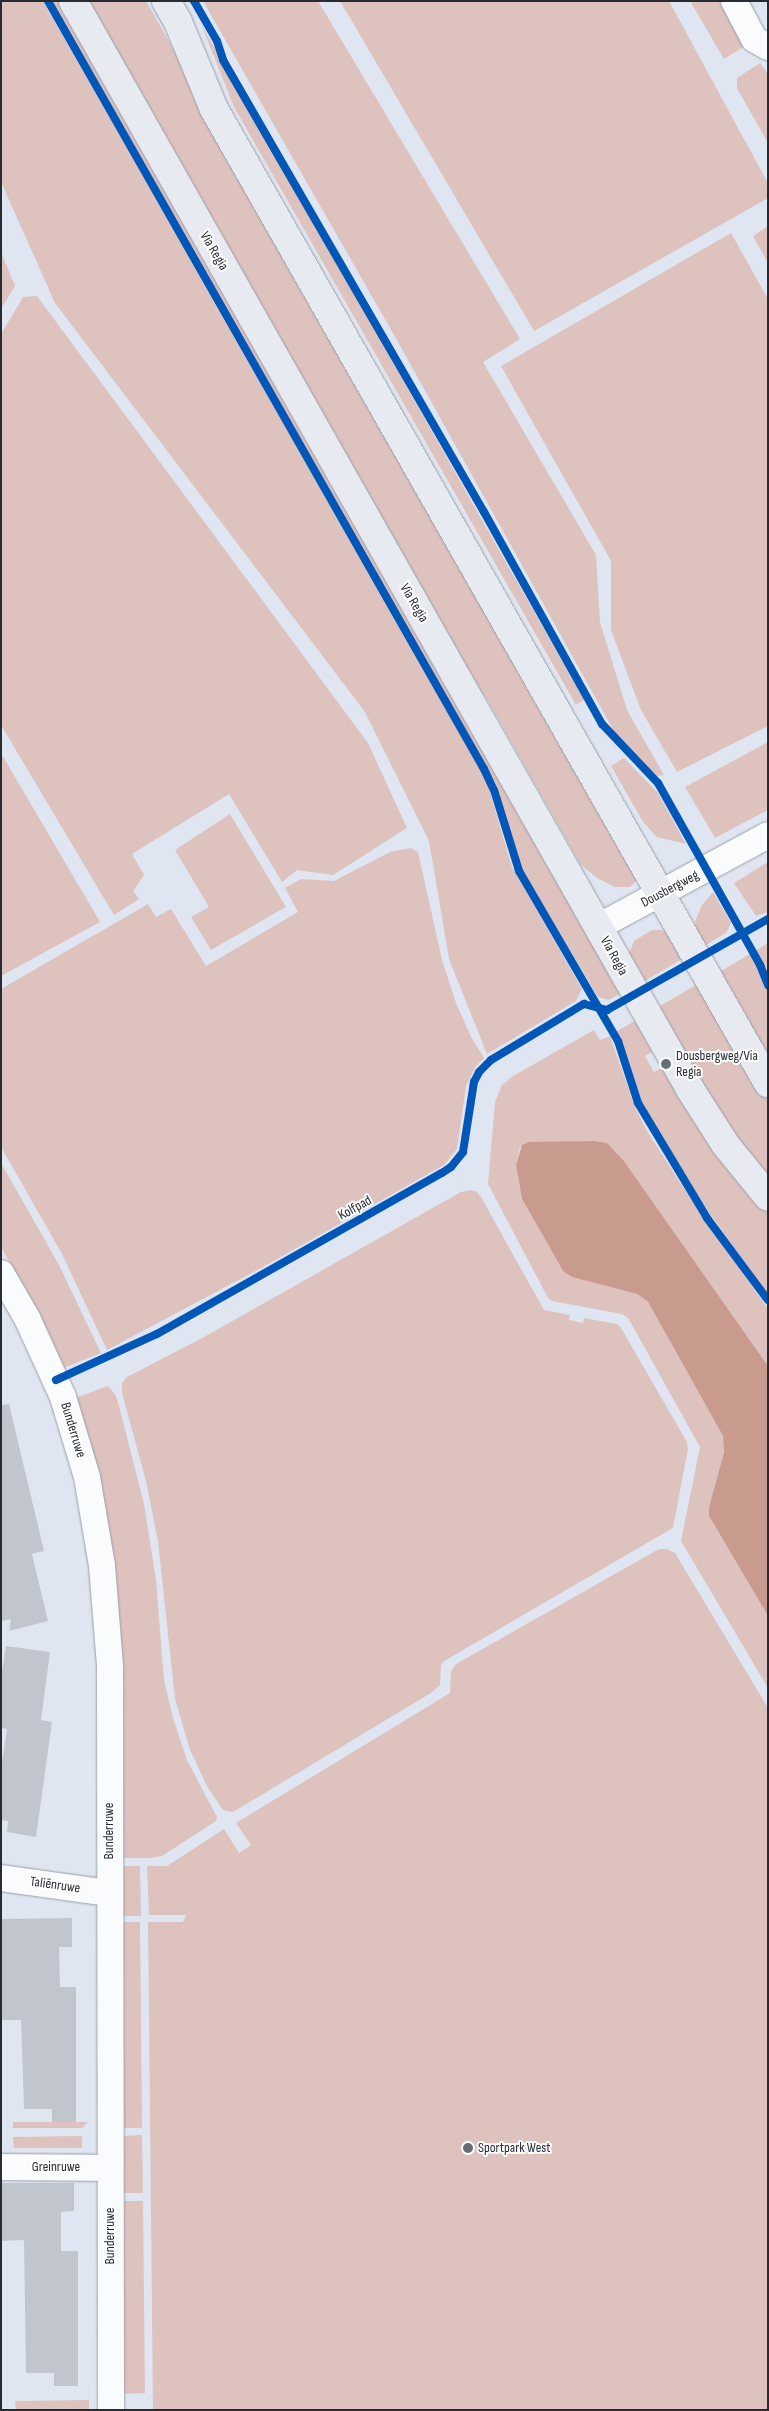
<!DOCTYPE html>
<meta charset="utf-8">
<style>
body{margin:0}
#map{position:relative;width:769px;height:2411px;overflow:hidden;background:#dfe6f1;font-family:"Sofia Sans Condensed",sans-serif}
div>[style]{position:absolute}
.green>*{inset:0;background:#dec2be}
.water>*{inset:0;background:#c99b8e}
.building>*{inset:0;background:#c1c6ce}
.roads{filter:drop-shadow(0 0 1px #9ba0a8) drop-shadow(0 0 1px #9ba0a8)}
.minor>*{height:26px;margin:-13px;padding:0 13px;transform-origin:13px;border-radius:13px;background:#fafbfd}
.primary>*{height:28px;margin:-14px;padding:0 14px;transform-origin:14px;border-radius:14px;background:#e7eaf1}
.cycleway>*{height:8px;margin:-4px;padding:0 4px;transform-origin:4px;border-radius:4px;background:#0057b8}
.dots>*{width:14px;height:14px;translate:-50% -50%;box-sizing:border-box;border:2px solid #fff;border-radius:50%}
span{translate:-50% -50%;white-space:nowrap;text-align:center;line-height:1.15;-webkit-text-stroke:4px #fff;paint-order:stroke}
.street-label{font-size:14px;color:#272c33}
.poi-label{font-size:14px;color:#272c33}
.left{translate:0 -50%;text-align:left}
.frame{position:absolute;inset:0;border:2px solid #272c33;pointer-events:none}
</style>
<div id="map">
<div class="green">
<i style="clip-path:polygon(1px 1px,43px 1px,487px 782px,512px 867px,582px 989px,576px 1001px,487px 1054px,449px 959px,429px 841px,365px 712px,55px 303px,1px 182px)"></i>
<i style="clip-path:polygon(52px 1px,64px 1px,625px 991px,609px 1000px,598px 997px,522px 870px,494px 781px)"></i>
<i style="clip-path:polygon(82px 1px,146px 1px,639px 873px,636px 881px,630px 887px,615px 887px,597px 878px,581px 865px,488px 701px,419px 597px)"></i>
<i style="clip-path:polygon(203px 1px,318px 1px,520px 339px,483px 362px,596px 555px,600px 622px,627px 710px,664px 775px,657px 776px,636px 757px,615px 733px,398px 342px)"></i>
<i style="clip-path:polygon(340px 1px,669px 1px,768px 183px,768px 198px,534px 331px)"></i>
<i style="clip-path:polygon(690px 1px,727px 1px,750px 43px,724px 59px)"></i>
<i style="clip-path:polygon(201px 24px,584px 700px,576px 705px,234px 107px)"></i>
<i style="clip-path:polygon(760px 63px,768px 74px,768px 143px,737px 88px,737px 78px)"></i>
<i style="clip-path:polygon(768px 226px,768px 263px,753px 236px)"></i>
<i style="clip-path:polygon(731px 233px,768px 299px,768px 726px,677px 772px,641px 710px,611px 630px,611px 561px,501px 366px)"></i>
<i style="clip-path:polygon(1px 252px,15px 286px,1px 309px)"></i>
<i style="clip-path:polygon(37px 296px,368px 743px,407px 828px,333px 875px,297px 870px,282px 882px,229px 794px,132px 854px,144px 875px,133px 891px,139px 899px,114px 915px,1px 725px,1px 334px,23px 297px)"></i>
<i style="clip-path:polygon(768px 742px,768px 810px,715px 838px,685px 787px)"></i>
<i style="clip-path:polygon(1px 753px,100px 922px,1px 976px)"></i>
<i style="clip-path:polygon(624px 758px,658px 793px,686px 844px,657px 837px,643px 822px,611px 766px)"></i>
<i style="clip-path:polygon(230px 814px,286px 907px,211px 950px,191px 917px,209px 907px,175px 850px)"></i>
<i style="clip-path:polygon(411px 848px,418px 852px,442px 960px,456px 1003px,471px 1037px,484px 1058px,476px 1066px,466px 1086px,457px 1149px,444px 1165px,263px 1267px,107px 1350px,62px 1254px,1px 1147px,1px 989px,148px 904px,156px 917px,171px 909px,206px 966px,298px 912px,285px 888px,301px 879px,334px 881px,390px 852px)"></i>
<i style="clip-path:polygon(768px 862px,768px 912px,756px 916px,734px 883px)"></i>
<i style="clip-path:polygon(713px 892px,731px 923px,726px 933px,701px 948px,695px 932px,695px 922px,702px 905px)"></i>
<i style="clip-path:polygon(652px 930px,661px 930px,672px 934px,687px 956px,640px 984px,629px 954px,634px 941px)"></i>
<i style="clip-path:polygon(768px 943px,768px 1064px,716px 974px)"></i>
<i style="clip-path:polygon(703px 981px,768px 1093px,768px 1186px,653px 1010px)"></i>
<i style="clip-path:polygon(635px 1021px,652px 1052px,645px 1056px,654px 1072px,667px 1065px,768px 1207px,768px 1295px,710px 1214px,661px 1136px,642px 1102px,617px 1031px)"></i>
<i style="clip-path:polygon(594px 1030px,600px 1040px,610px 1036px,635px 1107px,647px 1131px,690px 1198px,768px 1309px,768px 1366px,624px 1161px,607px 1143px,595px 1141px,526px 1143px,520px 1148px,516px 1165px,522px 1199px,563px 1271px,573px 1277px,637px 1294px,648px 1302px,723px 1436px,724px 1452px,709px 1507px,709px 1516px,768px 1616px,768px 1688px,681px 1541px,700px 1447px,628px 1318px,622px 1314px,552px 1301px,548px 1298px,488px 1184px,495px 1102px,502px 1085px,513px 1076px)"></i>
<i style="clip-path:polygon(1px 1163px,59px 1265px,101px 1353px,61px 1369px,32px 1303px,1px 1247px)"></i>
<i style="clip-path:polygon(471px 1190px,477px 1192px,481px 1197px,544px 1310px,570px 1315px,569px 1320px,583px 1323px,584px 1318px,617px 1324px,621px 1328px,687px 1442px,688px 1449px,673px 1528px,444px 1661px,441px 1665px,440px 1685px,431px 1693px,233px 1812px,223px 1810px,208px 1788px,190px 1750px,175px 1699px,158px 1542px,146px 1481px,122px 1393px,122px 1383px,127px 1377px,204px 1337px,461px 1192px)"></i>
<i style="clip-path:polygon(108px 1386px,115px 1394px,118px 1402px,144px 1504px,156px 1580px,164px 1680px,173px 1718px,187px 1760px,217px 1817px,216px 1821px,162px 1856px,151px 1858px,119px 1858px,72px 1399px)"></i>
<i style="clip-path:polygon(659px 1549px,667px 1549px,675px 1553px,768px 1708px,768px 2410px,153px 2410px,148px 1922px,183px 1922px,186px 1915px,149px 1915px,147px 1866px,167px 1866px,224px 1829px,239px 1853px,251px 1845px,236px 1823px,450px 1693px,451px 1671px,456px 1664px)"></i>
<i style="clip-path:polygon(119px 1866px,140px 1866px,141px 1916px,119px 1916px)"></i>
<i style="clip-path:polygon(119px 1922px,140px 1922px,142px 2128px,120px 2128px)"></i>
<i style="clip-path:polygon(13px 2122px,88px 2122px,82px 2128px,13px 2128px)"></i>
<i style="clip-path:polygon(142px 2135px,143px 2193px,121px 2193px,120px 2136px)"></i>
<i style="clip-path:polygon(82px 2136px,82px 2148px,14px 2148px,13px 2137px)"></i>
<i style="clip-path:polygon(120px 2201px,143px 2201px,145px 2393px,122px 2394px)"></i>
<i style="clip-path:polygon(89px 2400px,89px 2410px,16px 2410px,15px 2401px)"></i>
</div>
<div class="water">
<i style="clip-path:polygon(595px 1141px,607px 1143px,624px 1161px,768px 1366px,768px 1616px,709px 1516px,709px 1507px,724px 1452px,723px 1436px,648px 1302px,637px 1294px,572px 1277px,563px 1271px,522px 1199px,516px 1165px,522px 1145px,529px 1142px)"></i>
</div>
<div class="building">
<i style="clip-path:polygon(9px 1404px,44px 1551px,32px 1554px,48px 1621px,9px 1631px,11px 1619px,1px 1621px,1px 1405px)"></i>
<i style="clip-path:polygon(6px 1646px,50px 1652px,41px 1720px,52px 1722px,36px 1837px,7px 1832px,8px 1821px,1px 1820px,1px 1769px,7px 1729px,1px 1728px,1px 1678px)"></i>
<i style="clip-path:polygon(72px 1918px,72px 1947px,59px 1947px,60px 1987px,76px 1987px,76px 2122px,52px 2122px,52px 2109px,24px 2109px,21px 2020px,1px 2020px,1px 1919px)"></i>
<i style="clip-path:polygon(1px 2183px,74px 2183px,74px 2211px,61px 2212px,61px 2251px,78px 2251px,78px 2386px,54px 2386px,54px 2373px,26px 2373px,24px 2240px,1px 2241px)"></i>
</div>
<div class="roads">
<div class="minor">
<i style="left:734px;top:1px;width:43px;rotate:62.2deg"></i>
<i style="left:754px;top:39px;width:16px;rotate:30deg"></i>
<i style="left:598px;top:927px;width:193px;rotate:-28.4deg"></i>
<i style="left:1px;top:1273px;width:52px;rotate:60deg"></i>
<i style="left:27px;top:1318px;width:87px;rotate:65.5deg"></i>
<i style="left:63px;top:1397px;width:84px;rotate:73.3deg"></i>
<i style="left:87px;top:1477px;width:90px;rotate:80.4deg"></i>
<i style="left:102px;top:1566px;width:100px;rotate:85.4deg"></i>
<i style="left:110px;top:1666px;width:744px;rotate:89.92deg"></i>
<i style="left:1px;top:1878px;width:109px;rotate:7.9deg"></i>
<i style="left:1px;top:2167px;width:109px;rotate:0.5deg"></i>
</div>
<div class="primary">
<i style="left:73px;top:1px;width:1251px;rotate:60.44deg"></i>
<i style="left:690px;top:1089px;width:65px;rotate:57.5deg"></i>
<i style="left:725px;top:1144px;width:68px;rotate:50.9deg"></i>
<i style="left:166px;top:1px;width:24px;rotate:60deg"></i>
<i style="left:178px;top:22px;width:94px;rotate:67.5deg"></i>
<i style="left:214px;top:109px;width:1121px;rotate:60.37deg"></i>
</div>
</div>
<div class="cycleway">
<i style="left:48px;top:1px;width:883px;rotate:60.42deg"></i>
<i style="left:484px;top:769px;width:23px;rotate:65deg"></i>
<i style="left:494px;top:790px;width:85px;rotate:72.8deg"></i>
<i style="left:519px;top:871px;width:197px;rotate:59.8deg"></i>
<i style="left:618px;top:1041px;width:65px;rotate:72.1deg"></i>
<i style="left:638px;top:1103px;width:134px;rotate:59deg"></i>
<i style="left:707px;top:1218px;width:102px;rotate:53.4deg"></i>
<i style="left:194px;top:1px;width:46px;rotate:60.1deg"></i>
<i style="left:217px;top:41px;width:20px;rotate:72deg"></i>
<i style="left:223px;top:60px;width:522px;rotate:60deg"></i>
<i style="left:484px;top:512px;width:243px;rotate:60.9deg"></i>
<i style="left:602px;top:724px;width:81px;rotate:46.5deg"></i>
<i style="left:658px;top:783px;width:209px;rotate:60.7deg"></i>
<i style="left:760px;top:965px;width:22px;rotate:68deg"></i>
<i style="left:56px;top:1380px;width:111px;rotate:-24.5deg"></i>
<i style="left:157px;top:1334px;width:327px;rotate:-29.5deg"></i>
<i style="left:442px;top:1173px;width:11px;rotate:-34deg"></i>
<i style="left:451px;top:1167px;width:19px;rotate:-51deg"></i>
<i style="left:463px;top:1152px;width:71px;rotate:-81.1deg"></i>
<i style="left:474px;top:1082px;width:11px;rotate:-63deg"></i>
<i style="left:479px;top:1072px;width:17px;rotate:-45deg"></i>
<i style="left:491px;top:1060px;width:109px;rotate:-31.1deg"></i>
<i style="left:584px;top:1004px;width:24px;rotate:15deg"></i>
<i style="left:607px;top:1010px;width:185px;rotate:-29.5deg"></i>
</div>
<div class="dots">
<i style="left:666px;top:1064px;background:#676d76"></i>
<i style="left:468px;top:2148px;background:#676d76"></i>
</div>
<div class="street-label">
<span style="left:214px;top:251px;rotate:60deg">Via Regia</span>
<span style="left:414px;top:603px;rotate:60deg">Via Regia</span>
<span style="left:670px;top:889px;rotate:-28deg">Dousbergweg</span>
<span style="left:614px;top:956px;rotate:61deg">Via Regia</span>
<span style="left:355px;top:1208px;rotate:-29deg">Kolfpad</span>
<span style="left:73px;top:1430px;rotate:73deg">Bunderruwe</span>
<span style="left:109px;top:1831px;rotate:-90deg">Bunderruwe</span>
<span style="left:55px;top:1885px;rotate:8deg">Taliënruwe</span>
<span style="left:56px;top:2167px">Greinruwe</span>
<span style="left:110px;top:2236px;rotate:-90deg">Bunderruwe</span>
</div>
<div class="poi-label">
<span class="left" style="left:676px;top:1064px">Dousbergweg/Via<br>Regia</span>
<span class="left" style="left:478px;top:2148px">Sportpark West</span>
</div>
<div class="frame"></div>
</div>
